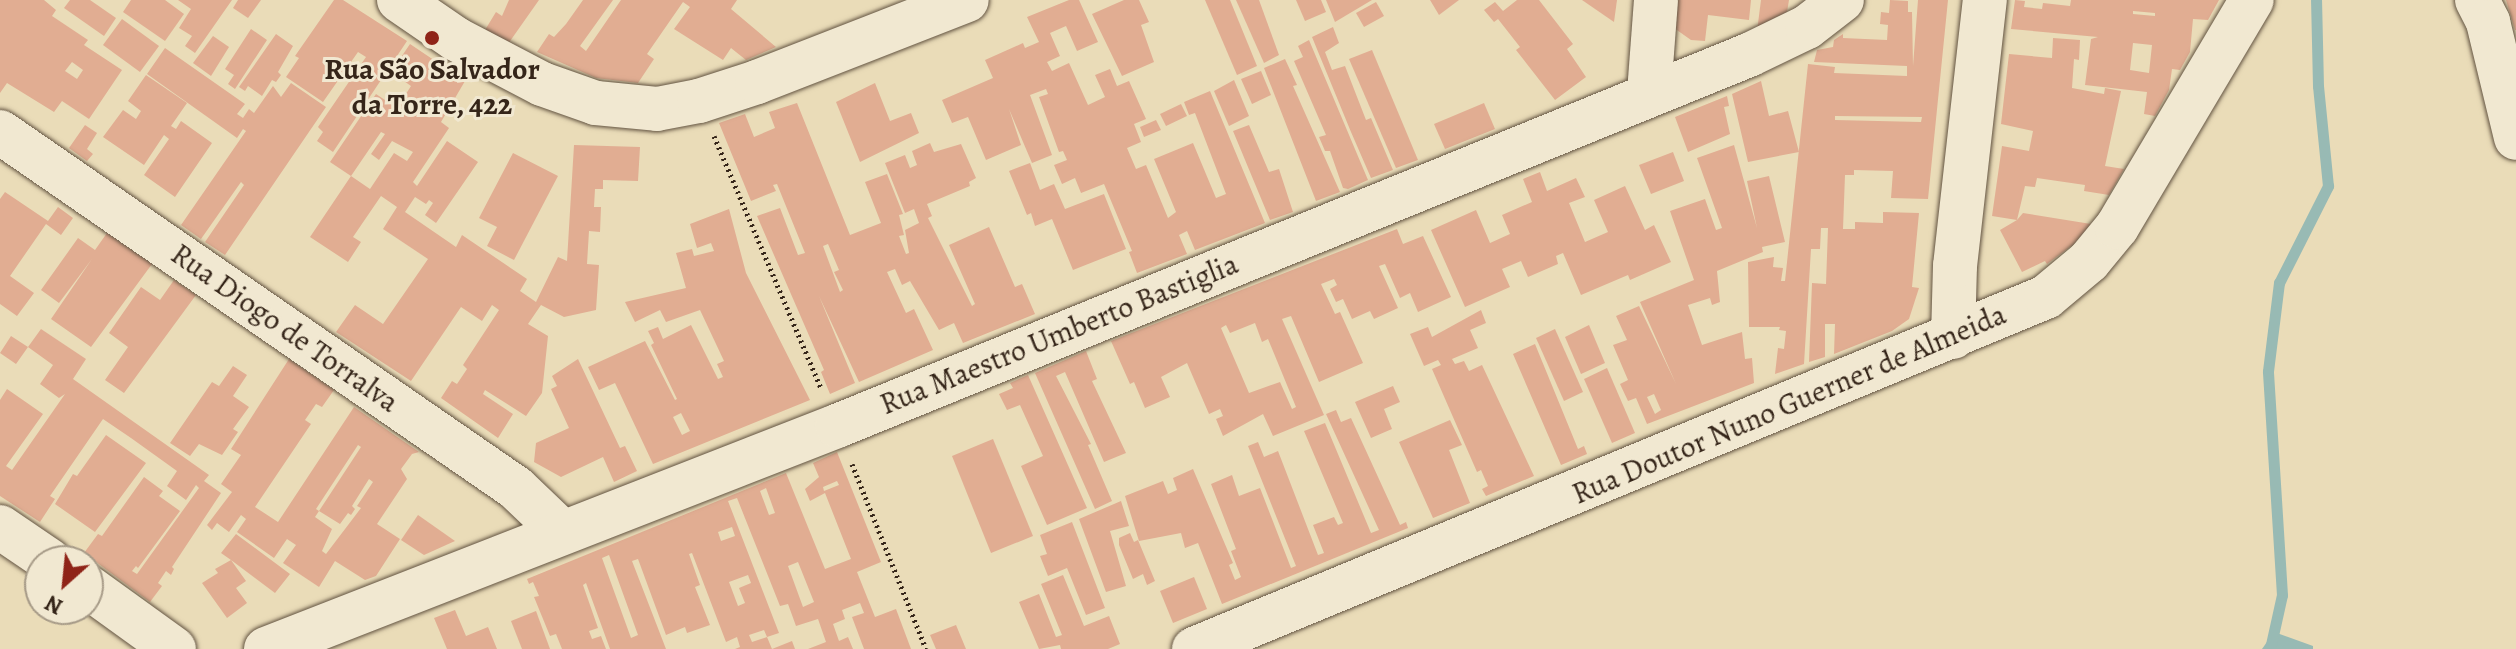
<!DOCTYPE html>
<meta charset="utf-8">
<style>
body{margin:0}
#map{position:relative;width:2516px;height:649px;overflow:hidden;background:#eadcb8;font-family:Alegreya,serif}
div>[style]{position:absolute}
.water>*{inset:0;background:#98bab4}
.stream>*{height:11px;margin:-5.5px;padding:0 5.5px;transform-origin:5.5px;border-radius:5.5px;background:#98bab4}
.building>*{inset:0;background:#e1ad92}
.path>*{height:5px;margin-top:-2.5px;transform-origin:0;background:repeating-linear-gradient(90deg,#352519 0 2px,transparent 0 6px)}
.roads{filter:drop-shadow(0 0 2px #625341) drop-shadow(0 0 2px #625341)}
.minor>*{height:44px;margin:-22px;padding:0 22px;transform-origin:22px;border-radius:22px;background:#f1e8d1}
.dots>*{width:22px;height:22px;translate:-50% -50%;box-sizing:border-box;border:4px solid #f1e8d1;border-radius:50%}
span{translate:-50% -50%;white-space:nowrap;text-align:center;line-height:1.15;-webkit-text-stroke:6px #f1e8d1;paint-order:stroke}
.poi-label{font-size:30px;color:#352519;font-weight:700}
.street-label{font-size:30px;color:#352519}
.north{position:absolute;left:24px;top:545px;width:80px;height:80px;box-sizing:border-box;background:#f1e8d1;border:2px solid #a69a87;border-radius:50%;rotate:207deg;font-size:22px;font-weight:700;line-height:32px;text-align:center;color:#352519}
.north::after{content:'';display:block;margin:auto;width:28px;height:36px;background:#8f2418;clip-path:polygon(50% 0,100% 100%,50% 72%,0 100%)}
</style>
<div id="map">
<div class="water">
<i style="clip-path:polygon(2274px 632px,2313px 646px,2313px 649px,2262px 649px)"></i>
</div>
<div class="stream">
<i style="left:2270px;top:649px;width:55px;rotate:-77.5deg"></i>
<i style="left:2282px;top:595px;width:224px;rotate:-93.6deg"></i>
<i style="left:2268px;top:371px;width:89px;rotate:-82.9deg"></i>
<i style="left:2279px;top:283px;width:109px;rotate:-63.2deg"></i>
<i style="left:2328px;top:186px;width:100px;rotate:-95.7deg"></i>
<i style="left:2318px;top:86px;width:86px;rotate:-91.3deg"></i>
</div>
<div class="building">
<i style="clip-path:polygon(evenodd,0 0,44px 0,56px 10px,52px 16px,88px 40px,84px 45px,122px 70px,89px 119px,62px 101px,54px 112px,7px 83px,0 93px,0 0,72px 62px,83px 70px,77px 79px,65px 71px,72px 62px)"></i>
<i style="clip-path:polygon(70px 0,90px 0,116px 18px,104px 36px,64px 8px)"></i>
<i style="clip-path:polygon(131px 0,165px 0,184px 14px,165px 41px,123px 12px)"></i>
<i style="clip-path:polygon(178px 0,232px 0,195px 53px,185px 46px,192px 36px,179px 28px,191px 9px)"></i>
<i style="clip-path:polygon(238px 0,261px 0,248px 18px,233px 8px)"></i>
<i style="clip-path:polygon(334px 0,343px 0,407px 41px,333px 152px,317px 141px,323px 132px,318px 127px,366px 57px,358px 52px,323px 102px,286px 77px,299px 58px,295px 56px)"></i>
<i style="clip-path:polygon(509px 0,539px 0,508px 44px,485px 30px,496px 12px,502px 16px)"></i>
<i style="clip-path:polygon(583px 0,613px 0,580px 46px,586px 51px,621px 0,737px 0,731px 9px,776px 47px,746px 60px,731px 48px,723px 60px,674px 29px,690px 7px,683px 2px,647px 54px,654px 59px,638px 83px,596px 78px,537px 52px,549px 34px,554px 37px,566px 24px)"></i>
<i style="clip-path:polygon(1069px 0,1079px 0,1098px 42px,1077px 51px,1066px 26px,1050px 33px,1060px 56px,1047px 62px,1052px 71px,1069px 63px,1088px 105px,1105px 97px,1095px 75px,1110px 69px,1117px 86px,1129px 81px,1146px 119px,1134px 124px,1141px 142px,1127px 148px,1136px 169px,1146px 165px,1168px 218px,1176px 212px,1154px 159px,1193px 143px,1216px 198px,1226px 194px,1195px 113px,1189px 115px,1184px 102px,1210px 91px,1265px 223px,1195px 250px,1187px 231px,1179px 235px,1187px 254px,1137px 273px,1129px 252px,1132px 251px,1104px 184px,1081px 193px,1075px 178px,1062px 184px,1054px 165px,1067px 160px,1063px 151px,1059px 152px,1039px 97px,1048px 94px,1046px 89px,1030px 95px,1052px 155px,1032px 163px,1009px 109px,1021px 145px,986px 160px,968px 117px,952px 123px,942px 100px,993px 78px,985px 60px,1023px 43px,1025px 48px,1039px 42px,1027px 17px)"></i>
<i style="clip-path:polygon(1124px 0,1139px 0,1149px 22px,1141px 25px,1154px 62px,1122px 76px,1092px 14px)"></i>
<i style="clip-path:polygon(1205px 0,1230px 0,1257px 66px,1237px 75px)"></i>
<i style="clip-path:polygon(1236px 0,1259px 0,1279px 55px,1264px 63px)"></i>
<i style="clip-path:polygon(1296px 0,1321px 0,1326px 12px,1305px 21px)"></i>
<i style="clip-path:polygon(1326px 0,1372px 0,1335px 22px)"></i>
<i style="clip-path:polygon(1430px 0,1459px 0,1439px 15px)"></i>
<i style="clip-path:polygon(1517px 0,1539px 0,1573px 44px,1567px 49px,1586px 77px,1555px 100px,1516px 50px,1520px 47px,1498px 19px,1494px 22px,1484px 10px,1495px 2px,1503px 11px)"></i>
<i style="clip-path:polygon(1582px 0,1617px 0,1614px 22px)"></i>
<i style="clip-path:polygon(1674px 0,1751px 0,1749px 20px,1708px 15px,1705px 41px,1691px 40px,1674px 28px)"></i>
<i style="clip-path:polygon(1761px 0,1789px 0,1786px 18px,1757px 31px)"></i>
<i style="clip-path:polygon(evenodd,1890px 0,1908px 1px,1908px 12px,1912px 12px,1913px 66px,1918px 0,1948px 0,1928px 199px,1891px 198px,1893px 171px,1854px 170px,1854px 175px,1845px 175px,1843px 229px,1855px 229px,1855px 222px,1883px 223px,1883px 212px,1919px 213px,1912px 287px,1919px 288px,1909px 319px,1892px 331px,1834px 354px,1835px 324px,1825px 324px,1825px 357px,1809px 362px,1812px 283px,1826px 284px,1828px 228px,1821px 228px,1820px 249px,1811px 249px,1804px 364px,1775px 374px,1778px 348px,1784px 349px,1786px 331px,1779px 330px,1780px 327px,1749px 327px,1748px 262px,1774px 257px,1773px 267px,1783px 268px,1781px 281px,1785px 281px,1808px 64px,1835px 67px,1834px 73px,1907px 76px,1907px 66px,1814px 62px,1817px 50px,1833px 47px,1834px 40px,1843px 34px,1843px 38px,1887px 40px,1888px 25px,1880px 24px,1881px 12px,1889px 13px,1890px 0,1835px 116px,1922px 117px,1921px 122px,1835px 120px,1835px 116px)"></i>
<i style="clip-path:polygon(evenodd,2015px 0,2025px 1px,2024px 7px,2042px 9px,2043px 3px,2070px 6px,2071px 0,2219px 0,2208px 20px,2193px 19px,2190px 52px,2180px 70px,2172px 69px,2169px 90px,2155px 116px,2144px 114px,2147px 92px,2085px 85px,2091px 39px,2098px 37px,2011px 29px,2015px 0,2133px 11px,2155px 13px,2155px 16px,2133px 14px,2133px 11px,2015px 0,2133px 43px,2152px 45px,2149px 73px,2130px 70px,2133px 43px)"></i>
<i style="clip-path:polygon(2506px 0,2516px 0,2516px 30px,2515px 30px)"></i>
<i style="clip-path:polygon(1376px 2px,1384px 16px,1364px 27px,1356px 13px)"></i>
<i style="clip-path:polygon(122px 19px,159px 46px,140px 72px,103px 45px)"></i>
<i style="clip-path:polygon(1333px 27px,1339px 43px,1325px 52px,1332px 70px,1345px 66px,1366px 120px,1371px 118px,1393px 170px,1371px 178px,1351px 132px,1312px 37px)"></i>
<i style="clip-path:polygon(251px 29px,267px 40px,235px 89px,228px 84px,234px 75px,225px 69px)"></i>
<i style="clip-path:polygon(276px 34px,293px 46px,278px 72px,281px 75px,276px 82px,272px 80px,262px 96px,248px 86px,245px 91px,239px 87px)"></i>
<i style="clip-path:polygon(213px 36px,229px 47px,211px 76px,193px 63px)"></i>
<i style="clip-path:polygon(2053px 38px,2080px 40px,2079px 60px,2074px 59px,2072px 88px,2104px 94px,2105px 88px,2121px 91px,2105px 166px,2124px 169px,2109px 195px,2084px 191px,2085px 185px,2037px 178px,2035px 187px,2025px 186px,2017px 220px,2023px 213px,2091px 224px,2074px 244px,2047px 264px,2045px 261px,2022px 272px,2000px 230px,2017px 220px,1992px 216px,2002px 146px,2029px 151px,2033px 131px,2001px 124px,2009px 54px,2052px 58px)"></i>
<i style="clip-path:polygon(1309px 40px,1368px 180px,1348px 189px,1343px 188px,1330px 151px,1325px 151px,1319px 137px,1326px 135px,1294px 61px,1303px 57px,1298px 46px)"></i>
<i style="clip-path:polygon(410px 44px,465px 81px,441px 122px,449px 128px,413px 182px,417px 186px,447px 141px,478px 162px,436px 223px,425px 215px,433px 203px,429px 200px,426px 204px,415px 197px,405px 212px,456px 247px,462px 235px,527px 279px,520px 291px,536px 302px,558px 257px,567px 261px,574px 145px,640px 147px,638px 181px,603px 180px,603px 189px,595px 189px,594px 207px,601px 207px,600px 232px,589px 231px,587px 264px,599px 265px,596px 310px,564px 317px,541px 305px,528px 324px,548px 336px,542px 393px,526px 416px,485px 390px,483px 394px,513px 414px,498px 438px,441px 398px,452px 381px,457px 384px,467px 369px,463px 365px,499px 310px,492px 305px,482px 321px,461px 307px,411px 381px,336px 332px,355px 305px,383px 324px,428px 259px,383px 229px,397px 207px,381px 196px,353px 237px,361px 242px,348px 262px,310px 237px,351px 176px,370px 189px,394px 153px,407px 161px,413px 152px,392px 141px,379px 160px,371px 154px,385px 134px,381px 132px,351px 176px,330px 162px,376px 94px,397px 108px,411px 86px,391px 72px)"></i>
<i style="clip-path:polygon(165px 48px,245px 104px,237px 114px,243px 118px,249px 109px,254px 113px,273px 86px,281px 97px,291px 83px,326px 107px,225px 255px,205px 242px,244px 185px,241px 182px,201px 239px,181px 225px,246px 131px,243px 129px,237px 138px,147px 74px)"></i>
<i style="clip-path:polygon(1372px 50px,1418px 160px,1396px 168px,1349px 59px)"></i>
<i style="clip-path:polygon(1285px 59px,1297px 85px,1293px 86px,1340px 192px,1316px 201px,1264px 68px)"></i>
<i style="clip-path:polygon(1261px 71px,1271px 95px,1252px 104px,1241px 79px)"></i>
<i style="clip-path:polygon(146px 75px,187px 103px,171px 126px,176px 129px,181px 121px,212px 143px,175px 197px,144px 175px,169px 139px,164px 135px,144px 165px,103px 137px,123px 110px,136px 119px,141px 111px,128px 101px)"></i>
<i style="clip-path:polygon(1234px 80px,1249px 116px,1229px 126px,1214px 91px)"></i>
<i style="clip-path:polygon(1761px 81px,1769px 116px,1788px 111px,1799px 152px,1748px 162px,1732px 94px)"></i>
<i style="clip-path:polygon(875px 83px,890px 121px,911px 113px,919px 133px,860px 162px,836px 102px)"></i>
<i style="clip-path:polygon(1727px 96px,1729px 106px,1724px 107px,1730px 134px,1688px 152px,1675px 117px)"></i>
<i style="clip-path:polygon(evenodd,797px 103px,850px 235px,881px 223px,865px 182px,887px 174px,903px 214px,899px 215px,904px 235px,899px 236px,906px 254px,909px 253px,905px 230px,919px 223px,914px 209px,905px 213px,885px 163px,905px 155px,910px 168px,917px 165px,912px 151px,930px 143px,934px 152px,961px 144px,976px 178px,969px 182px,970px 186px,927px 204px,932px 216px,928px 218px,972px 306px,975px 304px,949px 245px,989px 227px,1015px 287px,1022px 284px,1035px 314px,963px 343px,954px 323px,939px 330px,910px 281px,902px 285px,895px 269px,887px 272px,906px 313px,914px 309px,933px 350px,859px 382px,819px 296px,855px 383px,830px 394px,821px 372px,824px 370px,757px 216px,780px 208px,798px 255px,805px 253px,777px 184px,773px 185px,776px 191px,751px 201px,719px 123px,745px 114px,754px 137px,775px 128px,769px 112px,797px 103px,828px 244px,839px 270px,834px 272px,843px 290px,840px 292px,823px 246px,828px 244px)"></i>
<i style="clip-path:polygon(1484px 103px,1495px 129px,1445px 149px,1434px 124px)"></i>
<i style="clip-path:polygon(1181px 104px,1187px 116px,1166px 126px,1160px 114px)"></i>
<i style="clip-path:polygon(1156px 120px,1161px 130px,1144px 137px,1140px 127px)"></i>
<i style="clip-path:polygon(85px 125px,97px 133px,87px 149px,93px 154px,87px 161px,69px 148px)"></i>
<i style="clip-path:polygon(1249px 125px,1269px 172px,1279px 169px,1293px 212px,1270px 220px,1233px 131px)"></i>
<i style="clip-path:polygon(evenodd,1734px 145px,1757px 228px,1747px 181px,1769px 176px,1785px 242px,1762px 247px,1763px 252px,1717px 271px,1720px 302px,1712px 305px,1710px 298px,1688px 305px,1702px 345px,1742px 332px,1745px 359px,1752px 358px,1754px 383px,1647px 424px,1636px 398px,1628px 401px,1620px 384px,1628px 380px,1613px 345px,1627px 340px,1616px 316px,1639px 306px,1676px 384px,1640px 302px,1694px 280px,1670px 211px,1705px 199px,1716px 230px,1722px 228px,1697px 158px,1734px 145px,1654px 394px,1661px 410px,1655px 414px,1647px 397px,1654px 394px)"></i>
<i style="clip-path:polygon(1673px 152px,1684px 181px,1651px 194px,1639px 165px)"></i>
<i style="clip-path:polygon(513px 153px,558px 176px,514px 260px,487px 246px,497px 227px,479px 218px)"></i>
<i style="clip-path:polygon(1030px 163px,1040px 190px,1054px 184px,1065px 209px,1104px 194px,1126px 249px,1073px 270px,1052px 219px,1035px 226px,1031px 213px,1027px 215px,1009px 171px)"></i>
<i style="clip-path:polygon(1540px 172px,1547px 191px,1576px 178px,1585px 197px,1569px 203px,1585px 242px,1608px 232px,1594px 200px,1625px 186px,1645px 230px,1654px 225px,1671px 262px,1630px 280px,1628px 275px,1581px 295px,1563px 253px,1556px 256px,1558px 264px,1528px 277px,1521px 261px,1502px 269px,1510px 287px,1465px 307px,1431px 230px,1476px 210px,1490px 243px,1510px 234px,1502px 215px,1532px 202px,1523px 179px)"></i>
<i style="clip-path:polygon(5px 192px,48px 221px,58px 207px,73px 218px,61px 235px,46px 224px,10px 276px,34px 293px,17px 316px,0 304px,0 199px)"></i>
<i style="clip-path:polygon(evenodd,729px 209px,746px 273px,810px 400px,653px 464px,615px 383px,599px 390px,588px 367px,645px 341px,675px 400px,677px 399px,651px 345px,654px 343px,648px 331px,658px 327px,663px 339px,691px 325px,718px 379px,723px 377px,717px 364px,724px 361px,700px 310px,666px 322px,660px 310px,635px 322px,625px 302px,686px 288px,676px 253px,692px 249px,694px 256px,714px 251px,711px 243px,697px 248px,690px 224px,729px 209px,681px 413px,690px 431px,682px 435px,673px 417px,681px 413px)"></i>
<i style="clip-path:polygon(evenodd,1397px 229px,1403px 244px,1423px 236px,1451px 297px,1418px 312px,1410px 293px,1400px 298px,1385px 264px,1379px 266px,1398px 308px,1374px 319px,1370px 311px,1352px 319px,1343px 299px,1336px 302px,1330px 289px,1337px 285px,1334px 279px,1321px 284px,1335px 314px,1340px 312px,1363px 363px,1319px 382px,1291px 316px,1282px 319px,1324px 415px,1273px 436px,1263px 414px,1223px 436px,1216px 419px,1223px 416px,1220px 409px,1209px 414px,1187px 363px,1161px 377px,1170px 397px,1145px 408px,1134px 382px,1130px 384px,1111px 341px,1397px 229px,1255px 323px,1262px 342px,1268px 339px,1296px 407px,1292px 409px,1280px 382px,1249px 393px,1221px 328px,1226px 325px,1230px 333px,1255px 323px)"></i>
<i style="clip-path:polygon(107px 233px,152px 264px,91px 347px,51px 319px,92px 259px,59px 303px,41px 290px,78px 238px,95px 250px)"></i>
<i style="clip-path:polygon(174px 280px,196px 295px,124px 393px,105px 380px,128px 347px,109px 333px,141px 287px,160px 300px)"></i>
<i style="clip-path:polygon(1481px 310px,1486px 323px,1470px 330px,1478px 348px,1452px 359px,1455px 364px,1464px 361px,1469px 371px,1482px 365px,1534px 476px,1486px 496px,1482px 489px,1488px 486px,1481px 470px,1477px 472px,1432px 369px,1441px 365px,1438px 360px,1424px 366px,1410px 334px,1428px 327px,1432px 337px)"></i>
<i style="clip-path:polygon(1589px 325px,1605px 363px,1581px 374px,1565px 337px)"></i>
<i style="clip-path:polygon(41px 329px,86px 359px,73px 379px,209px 475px,204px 481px,221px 493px,172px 567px,174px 569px,171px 575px,166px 571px,158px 583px,162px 586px,150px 602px,84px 553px,98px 534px,102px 536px,144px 477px,163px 491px,159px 496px,180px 511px,138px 568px,136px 566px,132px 571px,137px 574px,199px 488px,196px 485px,186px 500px,167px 486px,177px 471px,131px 438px,103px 419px,50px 496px,55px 499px,40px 522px,0 496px,0 400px,7px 389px,43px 414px,6px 466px,12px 470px,65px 394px,59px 398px,40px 384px,53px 365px,28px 347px,16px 364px,0 353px,11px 336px,28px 347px)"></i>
<i style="clip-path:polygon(1555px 329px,1583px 392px,1564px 401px,1536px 338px)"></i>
<i style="clip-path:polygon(1535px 344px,1578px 449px,1584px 446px,1587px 454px,1561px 465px,1513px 354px)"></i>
<i style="clip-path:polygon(1086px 351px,1097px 379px,1092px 381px,1126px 453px,1104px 462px,1065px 372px,1056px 376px,1091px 444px,1088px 445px,1112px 501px,1095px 509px,1035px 373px)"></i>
<i style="clip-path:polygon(evenodd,289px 359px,334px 390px,322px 407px,316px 404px,305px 420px,311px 424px,255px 507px,278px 522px,354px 407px,419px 452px,412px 454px,401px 469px,407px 479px,377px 524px,400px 539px,376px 576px,365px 580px,335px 561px,319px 587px,283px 563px,296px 545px,287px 539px,274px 558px,237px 532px,246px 519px,241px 515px,229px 532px,217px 523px,212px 530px,207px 525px,232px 492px,221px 484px,241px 455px,231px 449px,289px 359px,358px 445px,361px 447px,319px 511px,316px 509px,358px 445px,289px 359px,369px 479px,373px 482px,357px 506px,361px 508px,326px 554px,322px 551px,332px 529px,315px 517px,319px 511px,340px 524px,348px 513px,351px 515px,355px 509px,352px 506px,369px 479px)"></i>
<i style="clip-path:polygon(578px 359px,620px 448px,625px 446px,637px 471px,614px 482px,603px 457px,561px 477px,534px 462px,536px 443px,569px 428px,551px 389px,557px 386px,552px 376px)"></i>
<i style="clip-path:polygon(233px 366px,247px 375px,233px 396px,249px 407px,233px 429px,238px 432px,222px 455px,199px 444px,190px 456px,170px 443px,212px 382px,219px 386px)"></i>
<i style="clip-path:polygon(1607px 368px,1635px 433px,1612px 443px,1584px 379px)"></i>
<i style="clip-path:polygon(1028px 375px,1087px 508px,1047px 525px,1021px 466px,1043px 456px,1020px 405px,1007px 410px,999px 394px,1013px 388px,1010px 383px)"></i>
<i style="clip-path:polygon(1393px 386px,1400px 402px,1384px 409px,1392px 429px,1371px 438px,1355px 402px)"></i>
<i style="clip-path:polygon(1336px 410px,1341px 422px,1351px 418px,1400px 525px,1406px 522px,1408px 528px,1222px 604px,1198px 543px,1185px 548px,1181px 533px,1139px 541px,1125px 496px,1163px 481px,1168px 494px,1177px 490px,1173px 478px,1193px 469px,1233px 563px,1229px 565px,1235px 580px,1241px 577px,1231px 551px,1236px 549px,1211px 484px,1232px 475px,1239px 496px,1260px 488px,1291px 568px,1296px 566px,1248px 446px,1258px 442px,1264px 457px,1278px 451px,1318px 555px,1324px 553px,1313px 525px,1334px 517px,1338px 525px,1343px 523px,1304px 431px,1325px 423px,1371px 533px,1379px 530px,1326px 414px)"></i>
<i style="clip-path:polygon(1450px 420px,1462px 445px,1449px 450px,1470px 503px,1433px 518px,1399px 442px)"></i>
<i style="clip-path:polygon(106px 435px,146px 463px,95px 532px,55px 504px,73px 474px,77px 476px)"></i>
<i style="clip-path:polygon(993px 439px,1033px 536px,991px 553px,952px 456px)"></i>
<i style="clip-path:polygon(evenodd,837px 452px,881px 562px,857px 572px,875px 617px,896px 609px,911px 649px,864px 649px,852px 617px,864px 613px,860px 603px,842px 610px,845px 619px,833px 624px,839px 641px,848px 637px,853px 649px,808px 649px,826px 642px,818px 619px,796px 626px,788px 604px,780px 606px,737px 498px,728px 501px,779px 633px,767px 637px,764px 630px,749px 635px,752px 642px,767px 637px,772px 649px,735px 649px,740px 647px,737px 637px,726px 642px,692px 553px,689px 554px,700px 585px,695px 587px,710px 625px,687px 633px,685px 627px,666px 635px,638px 559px,632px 561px,666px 649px,610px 649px,586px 583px,583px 585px,598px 628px,589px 631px,592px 639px,601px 636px,606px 649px,562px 649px,556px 634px,550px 636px,534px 597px,539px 596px,533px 582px,529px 584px,527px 579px,786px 473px,825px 569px,851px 559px,825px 493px,810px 501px,805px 489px,819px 477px,813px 463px,837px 452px,837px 481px,839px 485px,824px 491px,823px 487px,837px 481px,837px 452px,766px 488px,775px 513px,769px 515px,760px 491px,766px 488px,837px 452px,732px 527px,735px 536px,721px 541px,718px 532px,732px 527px,837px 452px,609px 555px,638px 635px,631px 638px,602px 558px,609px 555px,837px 452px,798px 562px,814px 602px,803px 607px,788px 566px,798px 562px,837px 452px,748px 575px,751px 583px,739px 588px,745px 603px,738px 606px,729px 582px,748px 575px)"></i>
<i style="clip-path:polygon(1121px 501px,1129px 526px,1110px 531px,1126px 586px,1106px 592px,1079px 519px)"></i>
<i style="clip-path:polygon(418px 515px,455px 541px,424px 555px,401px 540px)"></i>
<i style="clip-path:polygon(1072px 522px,1105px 608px,1086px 615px,1067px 568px,1048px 576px,1040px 556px,1047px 554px,1040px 535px)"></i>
<i style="clip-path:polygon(1130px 533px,1134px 542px,1138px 540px,1155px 581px,1147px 585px,1143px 574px,1133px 579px,1119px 545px,1119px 538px)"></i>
<i style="clip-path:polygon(236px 534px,290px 574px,275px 593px,231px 560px,246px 581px,236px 588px,247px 603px,227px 618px,202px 583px,218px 573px,215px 569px,231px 560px,221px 553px)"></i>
<i style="clip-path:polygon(1063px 575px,1084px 626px,1109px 616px,1120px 644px,1108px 649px,1061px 649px,1060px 645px,1039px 649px,1019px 602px,1039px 594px,1056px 637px,1062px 635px,1041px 584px)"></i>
<i style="clip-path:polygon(1194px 577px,1207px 609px,1173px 623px,1160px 591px)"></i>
<i style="clip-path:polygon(455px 610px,466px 636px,488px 627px,497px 649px,447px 649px,434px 618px)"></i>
<i style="clip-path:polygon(536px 611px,550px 649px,522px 649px,511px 621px)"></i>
<i style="clip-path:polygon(956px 625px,966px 649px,936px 649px,930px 635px)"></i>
<i style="clip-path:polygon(792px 641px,795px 649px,772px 649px)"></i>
</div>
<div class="path">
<i style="left:714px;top:136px;width:274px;rotate:67deg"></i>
<i style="left:852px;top:464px;width:199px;rotate:68.2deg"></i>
</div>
<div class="roads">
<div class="minor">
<i style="left:399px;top:0;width:69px;rotate:34.4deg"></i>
<i style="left:456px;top:39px;width:97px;rotate:27.6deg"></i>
<i style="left:542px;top:84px;width:57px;rotate:19.4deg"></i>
<i style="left:596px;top:103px;width:61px;rotate:5.6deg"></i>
<i style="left:657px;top:109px;width:43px;rotate:-10.8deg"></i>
<i style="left:699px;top:101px;width:61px;rotate:-18.1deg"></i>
<i style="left:757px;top:82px;width:225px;rotate:-21.3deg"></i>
<i style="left:2477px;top:0;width:25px;rotate:63deg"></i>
<i style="left:2488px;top:22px;width:119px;rotate:76.4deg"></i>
<i style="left:1649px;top:93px;width:93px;rotate:-85.7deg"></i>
<i style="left:0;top:132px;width:627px;rotate:34.6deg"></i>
<i style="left:516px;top:488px;width:64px;rotate:43.7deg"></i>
<i style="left:1953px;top:337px;width:71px;rotate:-88.4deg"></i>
<i style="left:1955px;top:266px;width:268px;rotate:-83.6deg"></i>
<i style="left:0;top:527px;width:60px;rotate:34.2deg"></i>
<i style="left:88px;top:587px;width:106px;rotate:35.8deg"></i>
<i style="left:266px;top:649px;width:613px;rotate:-21.33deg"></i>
<i style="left:837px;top:426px;width:985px;rotate:-22.14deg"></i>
<i style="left:1749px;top:55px;width:64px;rotate:-25.8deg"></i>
<i style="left:1807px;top:27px;width:44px;rotate:-37.6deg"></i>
<i style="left:1194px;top:649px;width:922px;rotate:-22.45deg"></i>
<i style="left:2046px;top:297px;width:56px;rotate:-39.9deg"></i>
<i style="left:2089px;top:261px;width:44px;rotate:-50.5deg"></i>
<i style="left:2117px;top:227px;width:264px;rotate:-59.3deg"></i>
</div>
</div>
<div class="dots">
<i style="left:432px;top:38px;background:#8f2418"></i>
</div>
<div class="poi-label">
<span style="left:432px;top:86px">Rua São Salvador<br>da Torre, 422</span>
</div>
<div class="street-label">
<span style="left:285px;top:328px;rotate:35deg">Rua Diogo de Torralva</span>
<span style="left:1059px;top:334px;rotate:-22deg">Rua Maestro Umberto Bastiglia</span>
<span style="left:1789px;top:404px;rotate:-23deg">Rua Doutor Nuno Guerner de Almeida</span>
</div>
<div class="north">N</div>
</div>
